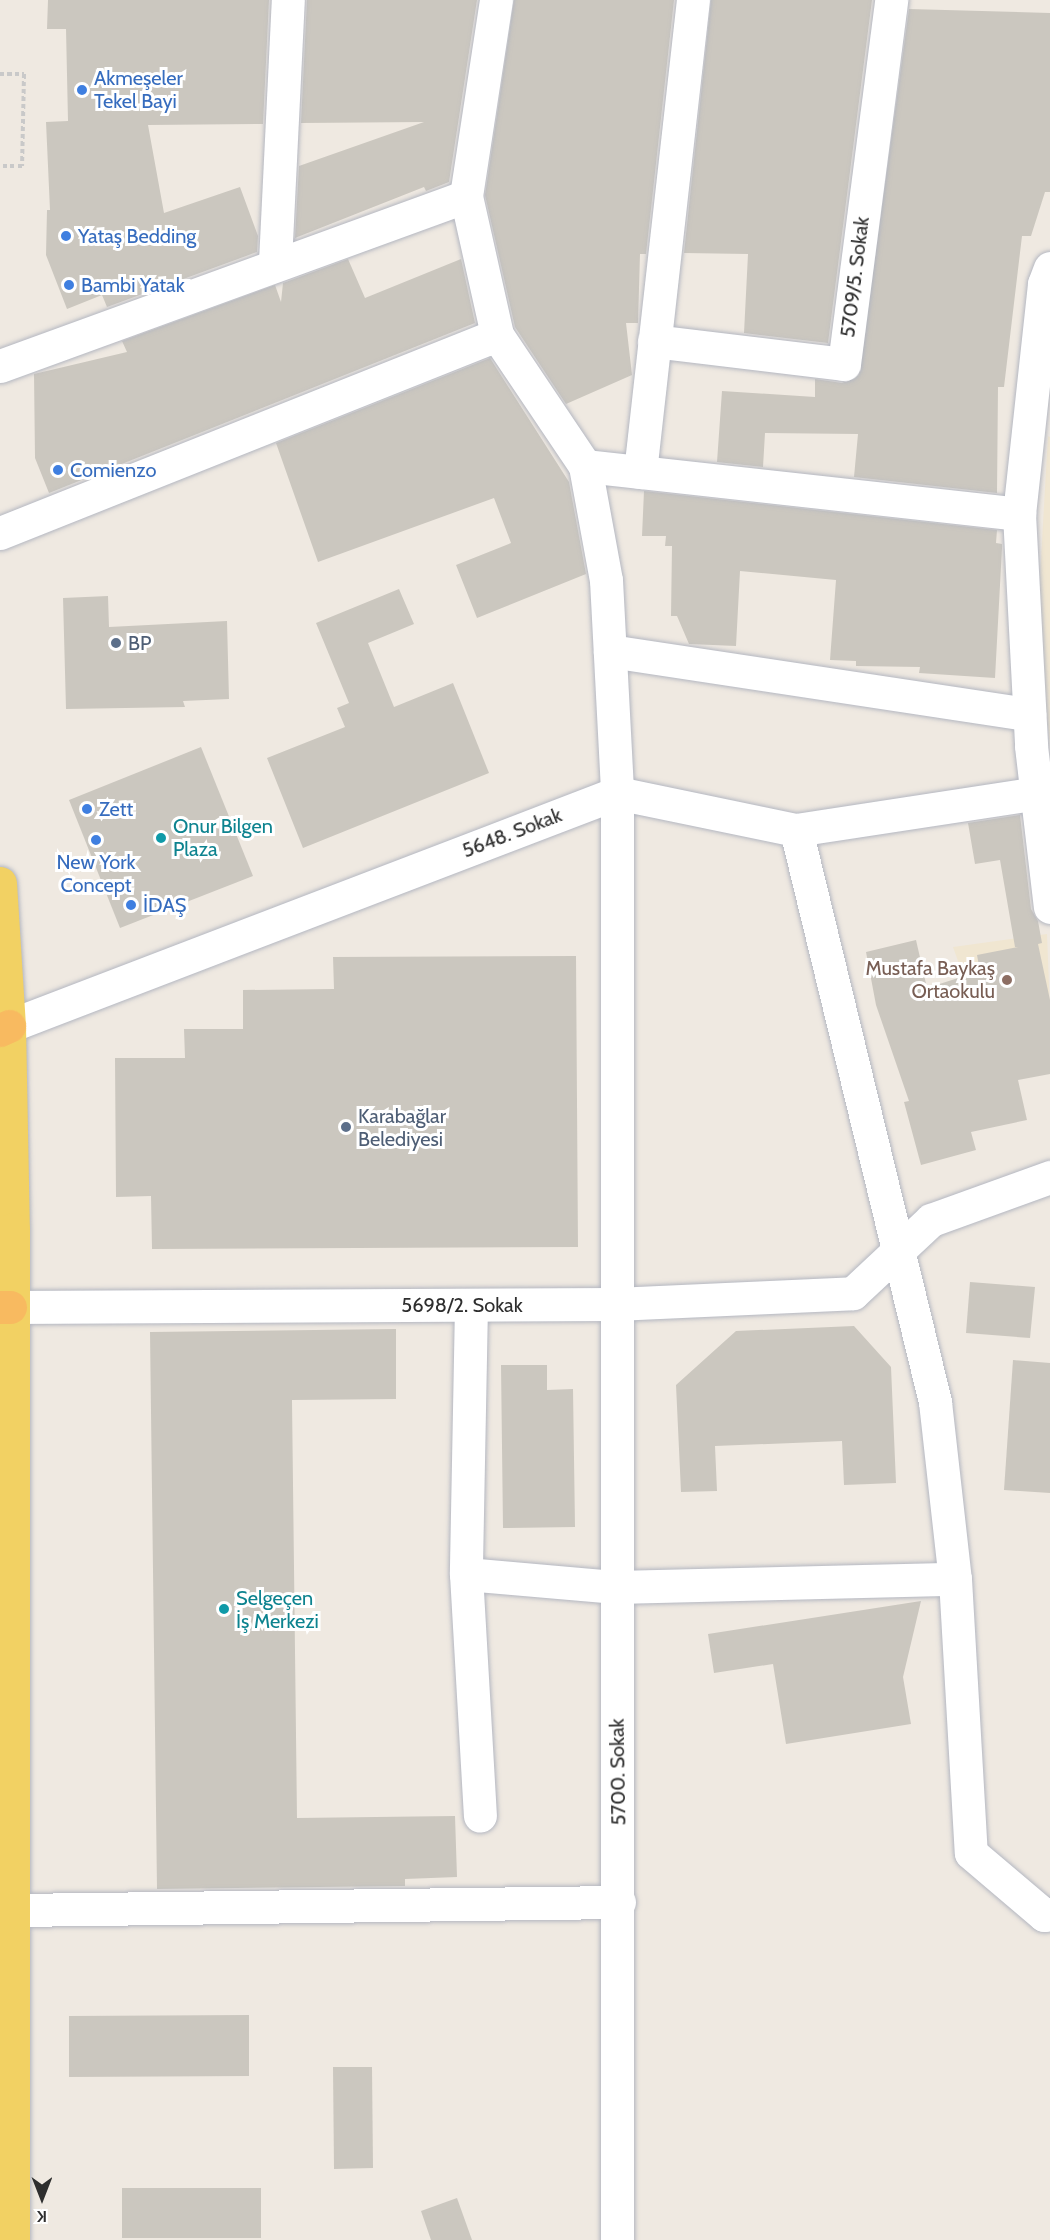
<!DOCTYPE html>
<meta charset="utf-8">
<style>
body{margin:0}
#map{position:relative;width:1050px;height:2240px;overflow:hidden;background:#efe9e1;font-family:Cabin,sans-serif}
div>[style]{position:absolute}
.education>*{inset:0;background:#f0e6d1}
.building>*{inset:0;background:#cbc7bf}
.path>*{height:4px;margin-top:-2px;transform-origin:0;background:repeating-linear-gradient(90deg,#c9c9c9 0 4.5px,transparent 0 7.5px)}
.roads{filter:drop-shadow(0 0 2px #b4b7c1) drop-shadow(0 0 2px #b4b7c1)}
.minor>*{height:33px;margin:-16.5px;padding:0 16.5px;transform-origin:16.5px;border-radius:16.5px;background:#fff}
.primary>*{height:33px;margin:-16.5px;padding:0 16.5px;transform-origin:16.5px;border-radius:16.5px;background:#f2d163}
.trunk>*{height:33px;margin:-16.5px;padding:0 16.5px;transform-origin:16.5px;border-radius:16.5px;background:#f8ba60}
.dots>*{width:16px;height:16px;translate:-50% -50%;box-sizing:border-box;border:3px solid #fff;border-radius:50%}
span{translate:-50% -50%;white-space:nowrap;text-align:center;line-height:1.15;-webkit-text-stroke:6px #fff;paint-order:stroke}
.shop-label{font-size:20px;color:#366cbe}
.left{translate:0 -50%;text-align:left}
.street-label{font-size:20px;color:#2e2e2e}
.service-label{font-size:20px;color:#4e5e75}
.culture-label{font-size:20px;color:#0d838f}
.education-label{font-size:20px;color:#785e54}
.right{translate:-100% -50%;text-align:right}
.north{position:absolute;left:12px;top:2168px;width:60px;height:60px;-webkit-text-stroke:4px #fff;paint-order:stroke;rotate:180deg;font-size:16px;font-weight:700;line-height:24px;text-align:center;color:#2e2e2e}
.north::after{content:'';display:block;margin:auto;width:21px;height:27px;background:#2e2e2e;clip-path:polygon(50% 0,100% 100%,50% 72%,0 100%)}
</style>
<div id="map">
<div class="education">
<i style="clip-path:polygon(1048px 436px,1050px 437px,1050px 743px,1043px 696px,1039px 594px)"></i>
<i style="clip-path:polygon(1047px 934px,1050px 1012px,982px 1028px,953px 947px)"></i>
</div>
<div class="building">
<i style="clip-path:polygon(48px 0,269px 0,263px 124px,148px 125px,164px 213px,240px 187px,258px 236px,257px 252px,107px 307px,102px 295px,67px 309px,46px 255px,47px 210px,50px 210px,46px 122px,68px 121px,66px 29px,47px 29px)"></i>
<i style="clip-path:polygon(307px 0,477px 0,449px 182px,426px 191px,424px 187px,295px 238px,299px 166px,424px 122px,301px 123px)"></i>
<i style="clip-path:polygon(514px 0,674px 0,646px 254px,640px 254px,638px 323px,626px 323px,632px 375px,566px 404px,515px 327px,485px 195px)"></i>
<i style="clip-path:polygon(711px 0,872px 0,828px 343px,744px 333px,748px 254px,684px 253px)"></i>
<i style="clip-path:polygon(909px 9px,1050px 13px,1050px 192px,1045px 192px,1031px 236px,1022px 236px,1004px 387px,998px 387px,997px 493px,854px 477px,858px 434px,765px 433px,763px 467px,717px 462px,722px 391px,815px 397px,815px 379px,842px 383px,859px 375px)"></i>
<i style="clip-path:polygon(348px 259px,365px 298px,461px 259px,475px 323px,49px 493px,35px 458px,34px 374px,127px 352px,122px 341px,275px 285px,281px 302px,283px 283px)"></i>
<i style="clip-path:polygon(490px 358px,569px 482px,586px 574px,477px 618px,456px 565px,511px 543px,494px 498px,318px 562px,276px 443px)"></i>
<i style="clip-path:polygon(644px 491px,997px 530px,996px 543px,1002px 544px,1002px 548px,995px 678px,919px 673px,920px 667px,856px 666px,856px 661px,830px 660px,836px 580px,740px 571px,736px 646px,689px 644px,677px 616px,671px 616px,672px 546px,665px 546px,666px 536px,642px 536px)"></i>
<i style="clip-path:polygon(399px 589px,414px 624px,368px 643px,394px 707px,453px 683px,489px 773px,303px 848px,267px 758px,345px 727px,337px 708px,349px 703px,316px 623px)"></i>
<i style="clip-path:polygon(108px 596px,109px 627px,227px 621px,229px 699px,183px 701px,185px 707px,66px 709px,63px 598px)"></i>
<i style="clip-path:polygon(201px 747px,253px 876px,120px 928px,69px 800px)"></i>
<i style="clip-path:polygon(1020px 815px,1031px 909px,1038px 921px,1042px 943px,1038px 944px,1050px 1000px,1050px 1074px,1018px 1080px,1027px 1120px,971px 1132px,976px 1150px,921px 1165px,904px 1102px,909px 1101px,876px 1005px,866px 952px,916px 940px,927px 988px,980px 971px,977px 955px,1018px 947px,1015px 947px,1000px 860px,975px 864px,968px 823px)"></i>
<i style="clip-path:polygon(576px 956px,578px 1247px,152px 1249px,151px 1196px,116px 1197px,115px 1058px,185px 1058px,184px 1029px,243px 1029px,243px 990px,334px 989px,333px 957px)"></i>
<i style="clip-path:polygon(970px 1282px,1035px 1287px,1030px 1338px,966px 1333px)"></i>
<i style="clip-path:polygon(854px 1326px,891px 1367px,896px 1483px,844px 1485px,842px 1441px,715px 1446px,717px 1491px,681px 1492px,676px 1385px,736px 1331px)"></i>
<i style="clip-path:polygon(396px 1329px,396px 1399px,292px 1400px,297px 1818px,455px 1816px,457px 1877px,405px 1879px,405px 1886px,157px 1889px,150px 1332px)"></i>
<i style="clip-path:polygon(1013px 1360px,1050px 1363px,1050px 1493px,1004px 1490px)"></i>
<i style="clip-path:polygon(501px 1365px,547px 1365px,547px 1390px,573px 1389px,575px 1527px,503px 1528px)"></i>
<i style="clip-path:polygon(921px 1601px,903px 1677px,911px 1724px,786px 1744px,773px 1664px,714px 1673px,708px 1634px)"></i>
<i style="clip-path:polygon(249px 2015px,249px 2076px,69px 2077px,69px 2016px)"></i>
<i style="clip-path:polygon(333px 2067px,372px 2067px,373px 2168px,334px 2169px)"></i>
<i style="clip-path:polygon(122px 2188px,261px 2188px,261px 2238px,122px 2238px)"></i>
<i style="clip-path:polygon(457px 2198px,472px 2240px,431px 2240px,421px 2211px)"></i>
</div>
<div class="path">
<i style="left:0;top:74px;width:24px"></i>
<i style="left:24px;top:74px;width:92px;rotate:91.2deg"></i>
<i style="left:22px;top:166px;width:22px;rotate:180deg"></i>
</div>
<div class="roads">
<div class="minor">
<i style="left:466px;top:196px;width:198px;rotate:-81.3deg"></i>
<i style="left:275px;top:262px;width:262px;rotate:-87.2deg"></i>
<i style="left:1050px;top:268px;width:17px;rotate:111deg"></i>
<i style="left:1044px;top:284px;width:231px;rotate:96.2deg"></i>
<i style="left:1019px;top:514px;width:232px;rotate:87deg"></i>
<i style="left:1031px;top:746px;width:162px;rotate:83.3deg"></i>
<i style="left:654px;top:341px;width:191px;rotate:6.9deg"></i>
<i style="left:844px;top:364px;width:367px;rotate:-82.6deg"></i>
<i style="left:0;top:366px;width:496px;rotate:-20deg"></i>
<i style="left:466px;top:196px;width:142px;rotate:77.4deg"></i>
<i style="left:497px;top:335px;width:158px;rotate:56.1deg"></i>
<i style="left:585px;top:466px;width:116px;rotate:79.6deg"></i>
<i style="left:606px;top:580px;width:213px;rotate:87deg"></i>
<i style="left:617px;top:793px;width:1447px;rotate:90deg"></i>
<i style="left:585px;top:466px;width:437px;rotate:6.3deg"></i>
<i style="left:640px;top:472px;width:475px;rotate:-83.6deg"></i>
<i style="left:0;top:533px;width:535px;rotate:-21.72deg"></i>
<i style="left:610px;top:651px;width:424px;rotate:8.6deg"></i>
<i style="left:796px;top:830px;width:589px;rotate:76.34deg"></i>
<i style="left:935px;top:1402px;width:178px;rotate:83.6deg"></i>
<i style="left:955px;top:1579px;width:274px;rotate:86.7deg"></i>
<i style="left:971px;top:1853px;width:96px;rotate:40.3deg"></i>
<i style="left:1044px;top:1915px;width:6px;rotate:-9deg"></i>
<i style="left:9px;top:1026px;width:651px;rotate:-20.97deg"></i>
<i style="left:617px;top:793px;width:183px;rotate:11.7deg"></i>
<i style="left:796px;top:830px;width:244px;rotate:-8.7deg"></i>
<i style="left:471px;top:1305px;width:269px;rotate:91.1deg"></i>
<i style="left:466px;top:1574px;width:242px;rotate:86.7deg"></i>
<i style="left:10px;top:1307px;width:605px;rotate:-0.28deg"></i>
<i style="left:615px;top:1304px;width:238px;rotate:-2.6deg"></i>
<i style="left:853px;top:1293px;width:107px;rotate:-43.1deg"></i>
<i style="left:931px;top:1220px;width:127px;rotate:-19.9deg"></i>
<i style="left:466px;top:1574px;width:151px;rotate:5deg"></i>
<i style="left:616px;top:1587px;width:339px;rotate:-1.4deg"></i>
<i style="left:15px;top:1910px;width:604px;rotate:-0.76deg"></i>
</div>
<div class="primary">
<i style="left:0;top:883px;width:143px;rotate:86.4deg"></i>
<i style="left:9px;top:1026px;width:203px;rotate:88.9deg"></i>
<i style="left:13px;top:1229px;width:1011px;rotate:90deg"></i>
</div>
<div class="trunk">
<i style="left:0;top:1030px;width:10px;rotate:-24deg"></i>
<i style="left:0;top:1307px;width:10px"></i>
</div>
</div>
<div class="dots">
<i style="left:82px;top:90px;background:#3f7fe0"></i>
<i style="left:66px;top:236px;background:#3f7fe0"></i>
<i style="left:69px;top:285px;background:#3f7fe0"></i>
<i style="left:58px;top:470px;background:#3f7fe0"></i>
<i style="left:116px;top:643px;background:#5c6f8a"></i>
<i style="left:87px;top:809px;background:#3f7fe0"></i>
<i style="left:161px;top:838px;background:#0f9aa8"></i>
<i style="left:96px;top:840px;background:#3f7fe0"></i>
<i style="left:131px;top:905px;background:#3f7fe0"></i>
<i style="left:1007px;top:980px;background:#8d6e63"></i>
<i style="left:346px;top:1127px;background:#5c6f8a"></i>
<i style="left:224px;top:1609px;background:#0f9aa8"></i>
</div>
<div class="shop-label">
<span class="left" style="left:94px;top:90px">Akmeşeler<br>Tekel Bayi</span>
<span class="left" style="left:78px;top:236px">Yataş Bedding</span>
<span class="left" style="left:81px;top:285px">Bambi Yatak</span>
<span class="left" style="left:70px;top:470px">Comienzo</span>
<span class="left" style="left:99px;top:809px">Zett</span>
<span style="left:96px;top:874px">New York<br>Concept</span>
<span class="left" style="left:143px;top:905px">İDAŞ</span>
</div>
<div class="street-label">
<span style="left:855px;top:277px;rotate:-83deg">5709/5. Sokak</span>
<span style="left:512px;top:833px;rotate:-21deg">5648. Sokak</span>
<span style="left:462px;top:1305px">5698/2. Sokak</span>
<span style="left:618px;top:1772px;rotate:-91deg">5700. Sokak</span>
</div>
<div class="service-label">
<span class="left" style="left:128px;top:643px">BP</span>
<span class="left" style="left:358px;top:1128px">Karabağlar<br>Belediyesi</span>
</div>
<div class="culture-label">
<span class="left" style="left:173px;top:838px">Onur Bilgen<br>Plaza</span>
<span class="left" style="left:236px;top:1610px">Selgeçen<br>İş Merkezi</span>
</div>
<div class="education-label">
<span class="right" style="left:995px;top:980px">Mustafa Baykaş<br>Ortaokulu</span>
</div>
<div class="north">K</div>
</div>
